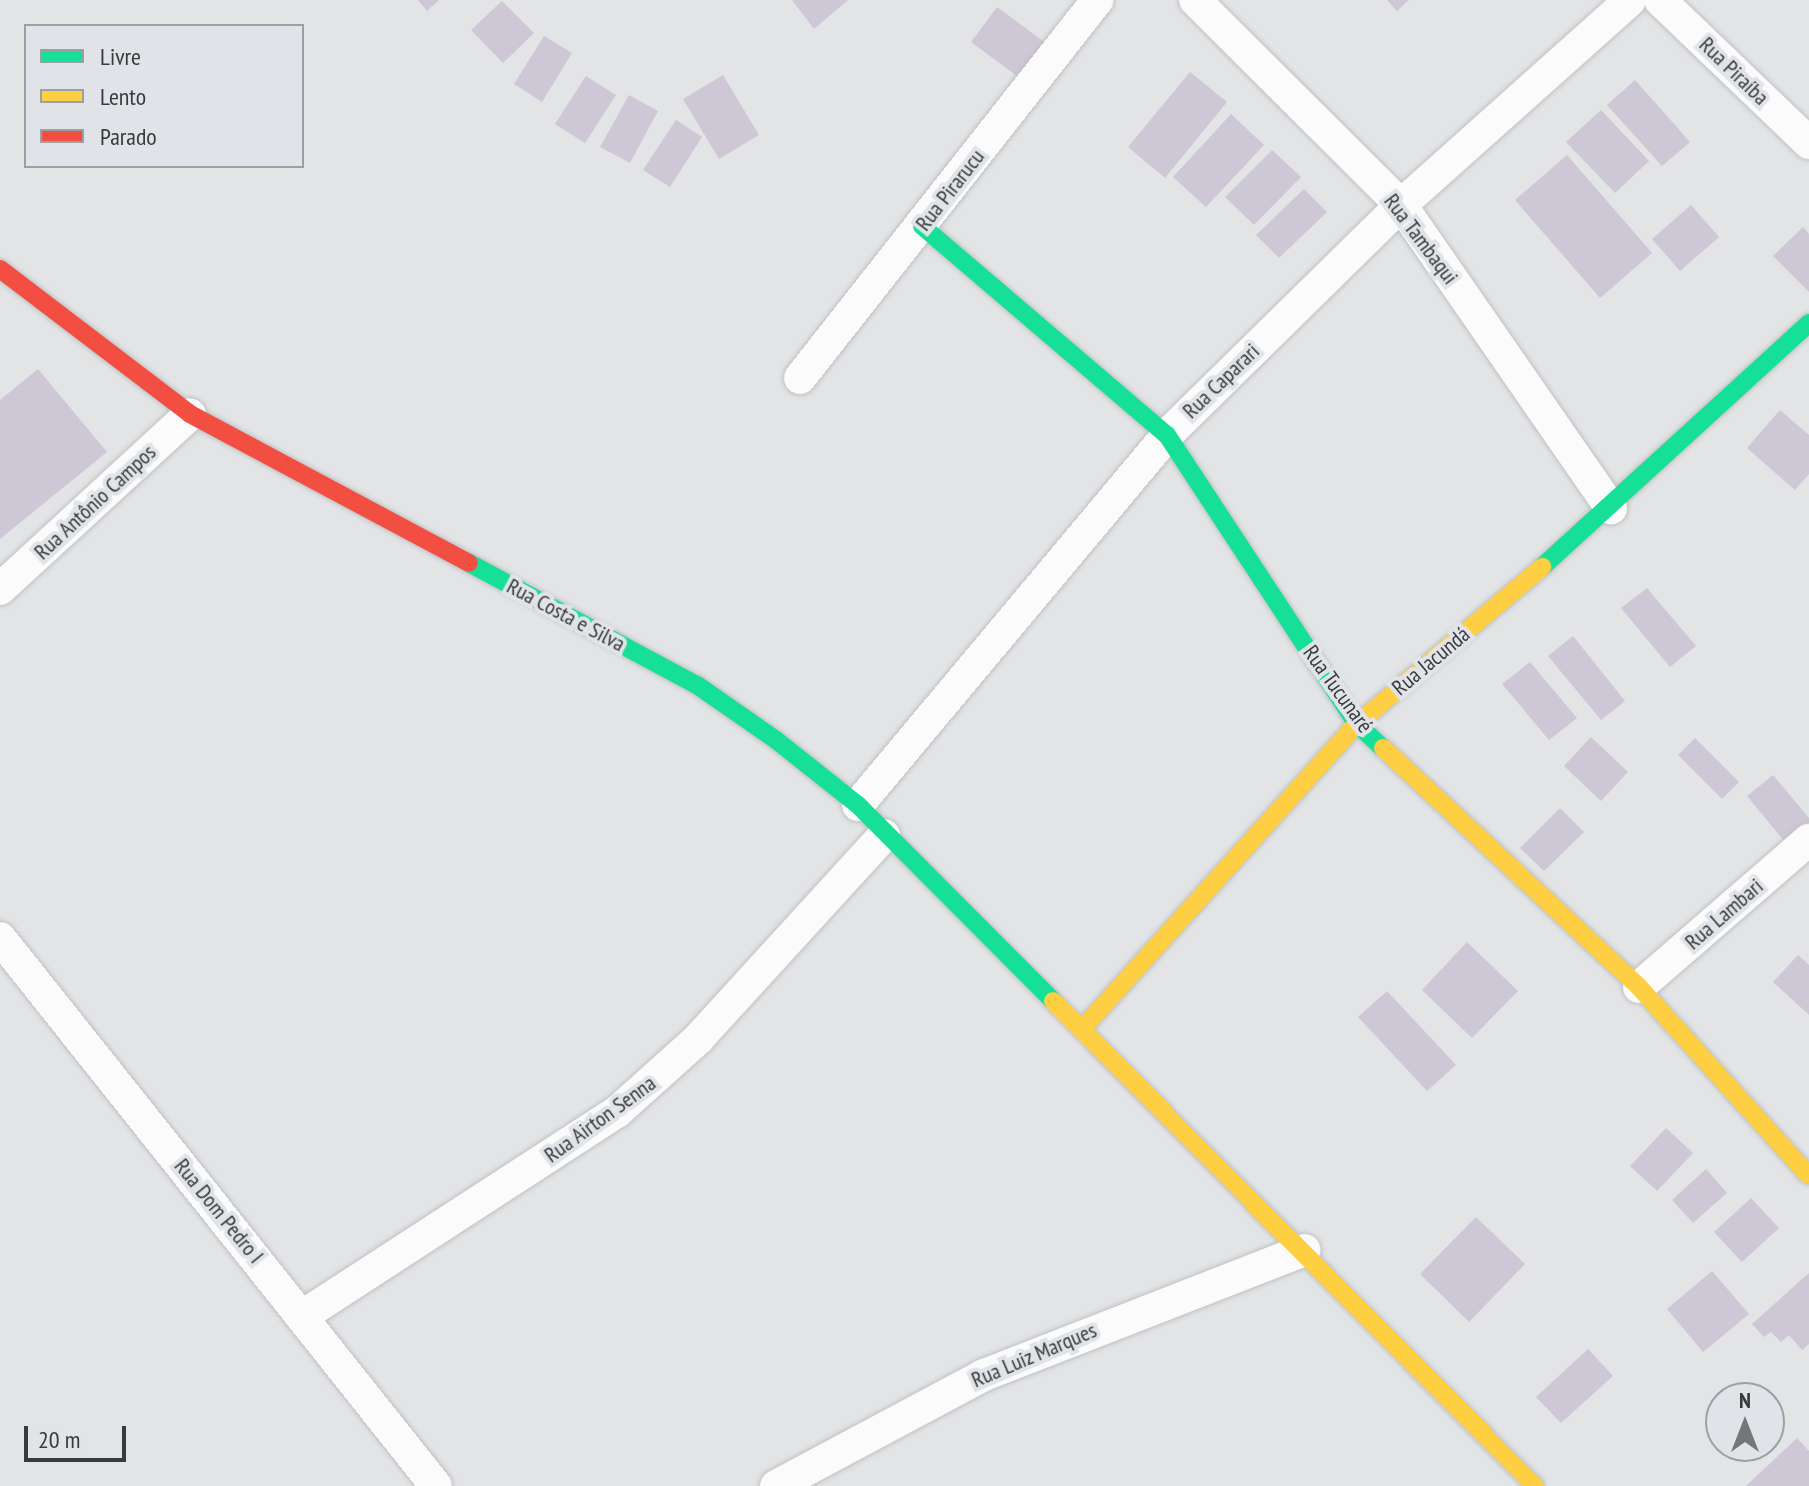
<!DOCTYPE html>
<meta charset="utf-8">
<style>
body{margin:0}
#map{position:relative;width:1809px;height:1486px;overflow:hidden;background:#e2e4e6;font-family:"PT Sans Narrow",sans-serif}
div>[style]{position:absolute}
.building>*{inset:0;background:#cec7d5}
.roads{filter:drop-shadow(0 0 2px #c0c1c3) drop-shadow(0 0 2px #c0c1c3)}
.street>*{height:32px;margin:-16px;padding:0 16px;transform-origin:16px;border-radius:16px;background:#fbfbfb}
.fast>*{height:18px;margin:-9px;padding:0 9px;transform-origin:9px;border-radius:9px;background:#16e098}
.slow>*{height:18px;margin:-9px;padding:0 9px;transform-origin:9px;border-radius:9px;background:#ffcf43}
.jam>*{height:18px;margin:-9px;padding:0 9px;transform-origin:9px;border-radius:9px;background:#f24e42}
span{translate:-50% -50%;white-space:nowrap;text-align:center;line-height:1.15;-webkit-text-stroke:8px #e0e4e8;paint-order:stroke}
.street-label{font-size:22px;color:#383a3b}
.legend{position:absolute;left:24px;top:24px;width:280px;height:144px;box-sizing:border-box;background:#e0e4e8;border:2px solid #9da0a3;margin:0;padding:10px 14px;list-style:none;font-size:24px;color:#383a3b}
.legend li{display:flex;align-items:center;gap:16px;height:40px}
.legend b{width:40px;border:2px solid #9da0a3}
.north{position:absolute;left:1705px;top:1382px;width:80px;height:80px;box-sizing:border-box;background:#e0e4e8;border:2px solid #9da0a3;border-radius:50%;rotate:0deg;font-size:22px;font-weight:700;line-height:32px;text-align:center;color:#383a3b}
.north::after{content:'';display:block;margin:auto;width:28px;height:36px;background:#747677;clip-path:polygon(50% 0,100% 100%,50% 72%,0 100%)}
.scale{position:absolute;left:24px;top:1426px;width:102px;height:36px;box-sizing:border-box;border:4px solid #383a3b;border-top:0;padding-left:10px;font-size:24px;line-height:28px;white-space:nowrap;color:#383a3b;-webkit-text-stroke:6px #e0e4e8;paint-order:stroke}
</style>
<div id="map">
<div class="building">
<i style="clip-path:polygon(418px 0,439px 0,427px 11px)"></i>
<i style="clip-path:polygon(792px 0,848px 0,814px 29px)"></i>
<i style="clip-path:polygon(1387px 0,1409px 0,1397px 11px)"></i>
<i style="clip-path:polygon(502px 1px,534px 33px,503px 63px,471px 30px)"></i>
<i style="clip-path:polygon(997px 7px,1047px 44px,1021px 79px,971px 42px)"></i>
<i style="clip-path:polygon(544px 36px,572px 53px,542px 102px,514px 84px)"></i>
<i style="clip-path:polygon(1190px 72px,1227px 102px,1165px 178px,1128px 147px)"></i>
<i style="clip-path:polygon(723px 75px,759px 135px,719px 159px,683px 99px)"></i>
<i style="clip-path:polygon(586px 76px,616px 95px,585px 143px,555px 124px)"></i>
<i style="clip-path:polygon(1635px 80px,1690px 142px,1662px 166px,1607px 105px)"></i>
<i style="clip-path:polygon(629px 95px,658px 111px,630px 163px,600px 147px)"></i>
<i style="clip-path:polygon(1601px 110px,1649px 161px,1615px 193px,1566px 142px)"></i>
<i style="clip-path:polygon(1231px 114px,1264px 145px,1206px 207px,1173px 177px)"></i>
<i style="clip-path:polygon(676px 120px,702px 137px,670px 187px,643px 170px)"></i>
<i style="clip-path:polygon(1272px 150px,1301px 177px,1254px 225px,1225px 197px)"></i>
<i style="clip-path:polygon(1567px 155px,1652px 253px,1600px 298px,1515px 200px)"></i>
<i style="clip-path:polygon(1304px 189px,1327px 212px,1279px 258px,1256px 235px)"></i>
<i style="clip-path:polygon(1691px 205px,1719px 237px,1680px 271px,1652px 239px)"></i>
<i style="clip-path:polygon(1803px 227px,1809px 234px,1809px 292px,1773px 256px)"></i>
<i style="clip-path:polygon(38px 369px,107px 452px,0 539px,0 400px)"></i>
<i style="clip-path:polygon(1780px 410px,1809px 435px,1809px 474px,1795px 490px,1747px 448px)"></i>
<i style="clip-path:polygon(1647px 588px,1696px 646px,1670px 667px,1621px 608px)"></i>
<i style="clip-path:polygon(1573px 636px,1625px 701px,1601px 720px,1548px 656px)"></i>
<i style="clip-path:polygon(1530px 662px,1577px 718px,1549px 740px,1502px 684px)"></i>
<i style="clip-path:polygon(1591px 737px,1628px 772px,1601px 801px,1564px 766px)"></i>
<i style="clip-path:polygon(1695px 738px,1739px 782px,1722px 799px,1678px 755px)"></i>
<i style="clip-path:polygon(1773px 775px,1809px 818px,1809px 832px,1790px 848px,1747px 796px)"></i>
<i style="clip-path:polygon(1560px 808px,1584px 832px,1544px 871px,1520px 848px)"></i>
<i style="clip-path:polygon(1467px 942px,1518px 991px,1472px 1038px,1422px 990px)"></i>
<i style="clip-path:polygon(1798px 955px,1809px 965px,1809px 1015px,1773px 982px)"></i>
<i style="clip-path:polygon(1387px 991px,1456px 1065px,1427px 1091px,1358px 1017px)"></i>
<i style="clip-path:polygon(1666px 1128px,1693px 1153px,1657px 1191px,1630px 1166px)"></i>
<i style="clip-path:polygon(1706px 1169px,1727px 1193px,1693px 1223px,1672px 1200px)"></i>
<i style="clip-path:polygon(1751px 1198px,1779px 1228px,1742px 1262px,1714px 1232px)"></i>
<i style="clip-path:polygon(1476px 1217px,1525px 1264px,1469px 1322px,1420px 1274px)"></i>
<i style="clip-path:polygon(1712px 1271px,1749px 1314px,1703px 1352px,1667px 1309px)"></i>
<i style="clip-path:polygon(1809px 1273px,1809px 1344px,1802px 1350px,1789px 1335px,1781px 1342px,1771px 1332px,1764px 1337px,1752px 1324px)"></i>
<i style="clip-path:polygon(1588px 1349px,1613px 1376px,1561px 1423px,1536px 1397px)"></i>
<i style="clip-path:polygon(1797px 1438px,1809px 1451px,1809px 1486px,1746px 1486px)"></i>
</div>
<div class="roads">
<div class="street">
<i style="left:1195px;top:0;width:291px;rotate:44.9deg"></i>
<i style="left:1401px;top:205px;width:369px;rotate:55.3deg"></i>
<i style="left:1660px;top:0;width:207px;rotate:43.8deg"></i>
<i style="left:800px;top:378px;width:481px;rotate:-51.8deg"></i>
<i style="left:0;top:589px;width:258px;rotate:-42.6deg"></i>
<i style="left:858px;top:805px;width:482px;rotate:-50.1deg"></i>
<i style="left:1167px;top:435px;width:328px;rotate:-44.5deg"></i>
<i style="left:1401px;top:205px;width:307px;rotate:-41.8deg"></i>
<i style="left:0;top:938px;width:700px;rotate:51.49deg"></i>
<i style="left:1639px;top:987px;width:225px;rotate:-40.9deg"></i>
<i style="left:304px;top:1315px;width:373px;rotate:-33deg"></i>
<i style="left:617px;top:1112px;width:109px;rotate:-42deg"></i>
<i style="left:698px;top:1039px;width:276px;rotate:-47.6deg"></i>
<i style="left:776px;top:1486px;width:236px;rotate:-28.1deg"></i>
<i style="left:984px;top:1375px;width:344px;rotate:-21.3deg"></i>
</div>
<div class="fast">
<i style="left:922px;top:226px;width:322px;rotate:40.5deg"></i>
<i style="left:1167px;top:435px;width:346px;rotate:56.7deg"></i>
<i style="left:1357px;top:724px;width:35px;rotate:43deg"></i>
<i style="left:469px;top:563px;width:259px;rotate:28.2deg"></i>
<i style="left:697px;top:685px;width:96px;rotate:34.8deg"></i>
<i style="left:776px;top:740px;width:105px;rotate:38.4deg"></i>
<i style="left:858px;top:805px;width:276px;rotate:45.1deg"></i>
<i style="left:1542px;top:567px;width:362px;rotate:-42.4deg"></i>
</div>
<div class="slow">
<i style="left:1383px;top:748px;width:350px;rotate:43deg"></i>
<i style="left:1639px;top:987px;width:253px;rotate:48deg"></i>
<i style="left:1053px;top:1001px;width:684px;rotate:45.18deg"></i>
<i style="left:1082px;top:1029px;width:411px;rotate:-48deg"></i>
<i style="left:1357px;top:724px;width:243px;rotate:-40.3deg"></i>
</div>
<div class="jam">
<i style="left:0;top:269px;width:239px;rotate:37.3deg"></i>
<i style="left:190px;top:414px;width:316px;rotate:28.1deg"></i>
</div>
</div>
<div class="street-label">
<span style="left:1734px;top:71px;rotate:44deg">Rua Piraíba</span>
<span style="left:950px;top:190px;rotate:-52deg">Rua Pirarucu</span>
<span style="left:1421px;top:239px;rotate:53deg">Rua Tambaqui</span>
<span style="left:1221px;top:381px;rotate:-44deg">Rua Caparari</span>
<span style="left:95px;top:502px;rotate:-43deg">Rua Antônio Campos</span>
<span style="left:566px;top:615px;rotate:28deg">Rua Costa e Silva</span>
<span style="left:1431px;top:661px;rotate:-40deg">Rua Jacundá</span>
<span style="left:1338px;top:689px;rotate:54deg">Rua Tucunaré</span>
<span style="left:1724px;top:914px;rotate:-41deg">Rua Lambari</span>
<span style="left:600px;top:1119px;rotate:-36deg">Rua Airton Senna</span>
<span style="left:219px;top:1211px;rotate:51deg">Rua Dom Pedro I</span>
<span style="left:1034px;top:1355px;rotate:-23deg">Rua Luiz Marques</span>
</div>
<ul class="legend">
<li><b style="height:10px;background:#16e098"></b>Livre</li>
<li><b style="height:10px;background:#ffcf43"></b>Lento</li>
<li><b style="height:10px;background:#f24e42"></b>Parado</li>
</ul>
<div class="north">N</div>
<div class="scale">20 m</div>
</div>
